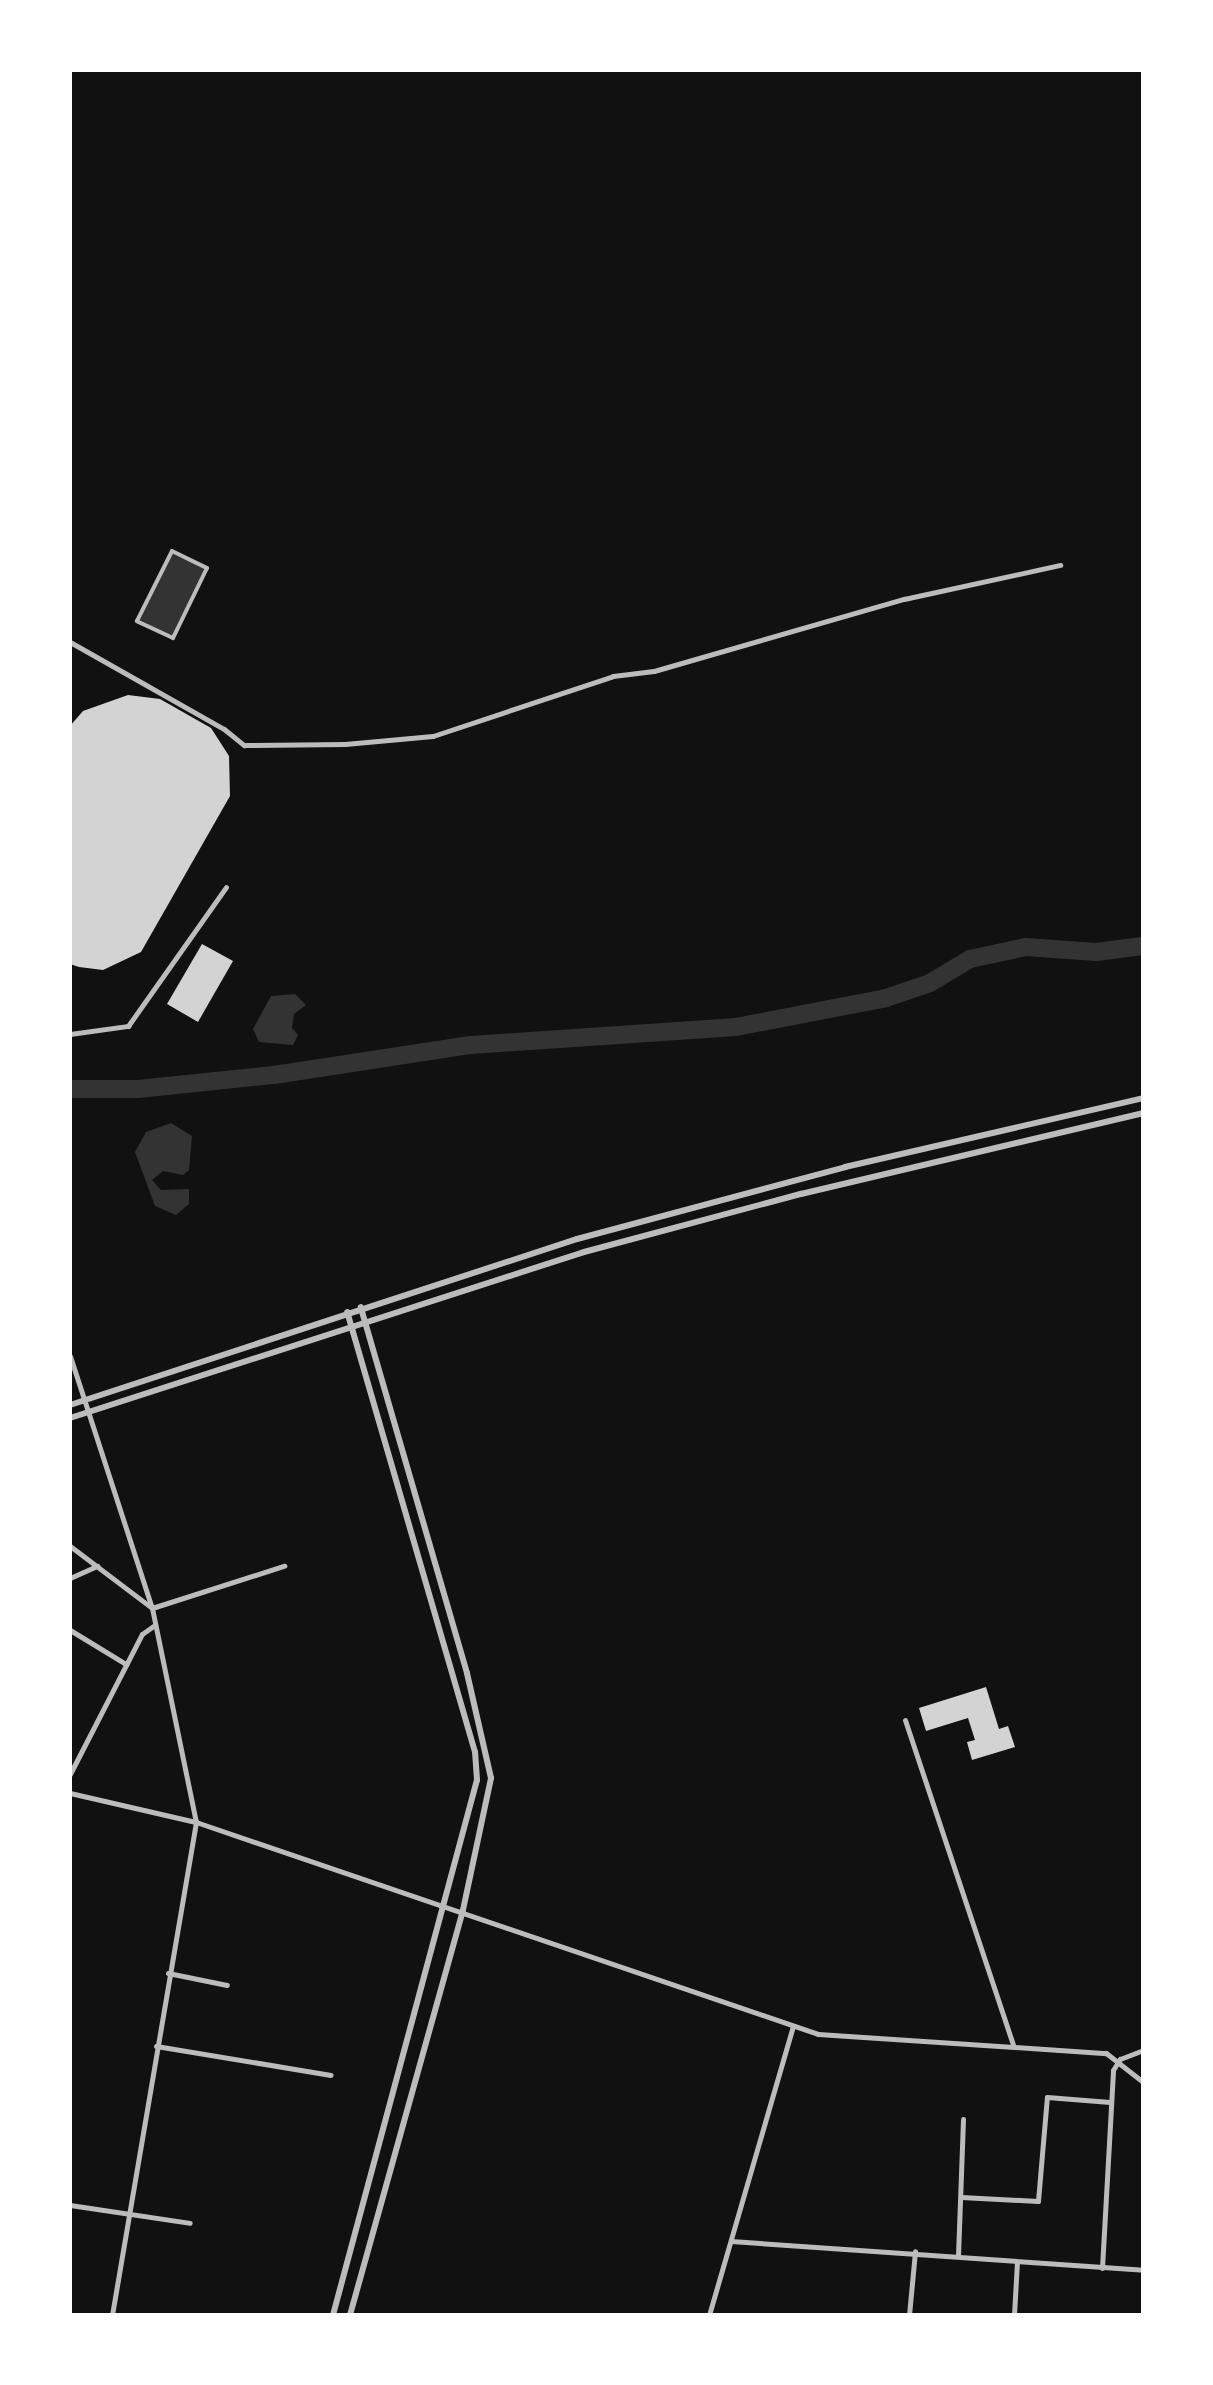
<!DOCTYPE html>
<style>
body{margin:0}
#map{position:relative;width:1213px;height:2385px;overflow:hidden;background:#111;font-family:"DejaVu Sans",sans-serif}
div>[style]{position:absolute}
.water>*{inset:0;background:#333}
.river>*{height:18px;margin:-9px;padding:0 9px;transform-origin:9px;border-radius:9px;background:#333}
.building>*{inset:0;background:#d3d3d3}
.pedestrian>*{height:4px;margin:-2px;padding:0 2px;transform-origin:2px;border-radius:2px;background:#bcbcbc}
.minor>*{height:5px;margin:-2.5px;padding:0 2.5px;transform-origin:2.5px;border-radius:2.5px;background:#bcbcbc}
.tertiary>*{height:6px;margin:-3px;padding:0 3px;transform-origin:3px;border-radius:3px;background:#bcbcbc}
span{translate:-50% -50%;white-space:nowrap;text-align:center;line-height:1.15;-webkit-text-stroke:6px #fff;paint-order:stroke}
.frame{position:absolute;inset:0;border:72px solid #fff;pointer-events:none}
</style>
<div id="map">
<div class="water">
<i style="clip-path:polygon(173px 553px,205px 569px,172px 636px,140px 620px)"></i>
<i style="clip-path:polygon(295px 994px,306px 1005px,294px 1014px,292px 1028px,298px 1035px,293px 1045px,259px 1042px,253px 1029px,271px 996px)"></i>
<i style="clip-path:polygon(171px 1123px,192px 1136px,189px 1170px,183px 1175px,163px 1171px,152px 1180px,161px 1190px,189px 1189px,189px 1204px,176px 1215px,155px 1206px,135px 1152px,146px 1132px)"></i>
</div>
<div class="river">
<i style="left:70px;top:1089px;width:68px"></i>
<i style="left:138px;top:1089px;width:137px;rotate:-5.9deg"></i>
<i style="left:274px;top:1075px;width:199px;rotate:-8.7deg"></i>
<i style="left:471px;top:1045px;width:266px;rotate:-3.9deg"></i>
<i style="left:736px;top:1027px;width:153px;rotate:-10.9deg"></i>
<i style="left:886px;top:998px;width:46px;rotate:-18.8deg"></i>
<i style="left:930px;top:983px;width:47px;rotate:-31deg"></i>
<i style="left:970px;top:959px;width:57px;rotate:-12.1deg"></i>
<i style="left:1026px;top:947px;width:70px;rotate:4.1deg"></i>
<i style="left:1096px;top:952px;width:47px;rotate:-7.3deg"></i>
</div>
<div class="building">
<i style="clip-path:polygon(128px 695px,160px 699px,211px 728px,229px 756px,230px 796px,141px 952px,103px 970px,79px 967px,70px 964px,70px 726px,83px 711px)"></i>
<i style="clip-path:polygon(202px 944px,233px 961px,198px 1022px,167px 1004px)"></i>
<i style="clip-path:polygon(986px 1687px,999px 1729px,1008px 1726px,1015px 1747px,972px 1760px,967px 1742px,975px 1740px,968px 1718px,926px 1731px,919px 1708px)"></i>
</div>
<div class="pedestrian">
<i style="left:172px;top:551px;width:39px;rotate:26deg"></i>
<i style="left:207px;top:568px;width:78px;rotate:115.9deg"></i>
<i style="left:173px;top:638px;width:40px;rotate:-155deg"></i>
<i style="left:137px;top:621px;width:78px;rotate:-63.4deg"></i>
</div>
<div class="minor">
<i style="left:70px;top:642px;width:177px;rotate:29.5deg"></i>
<i style="left:224px;top:729px;width:26px;rotate:39deg"></i>
<i style="left:244px;top:745px;width:101px;rotate:-0.6deg"></i>
<i style="left:345px;top:744px;width:88px;rotate:-5.2deg"></i>
<i style="left:433px;top:736px;width:190px;rotate:-18.4deg"></i>
<i style="left:613px;top:676px;width:41px;rotate:-7deg"></i>
<i style="left:654px;top:671px;width:260px;rotate:-16.1deg"></i>
<i style="left:904px;top:599px;width:160px;rotate:-12.3deg"></i>
<i style="left:70px;top:1034px;width:59px;rotate:-7.9deg"></i>
<i style="left:128px;top:1026px;width:170px;rotate:-54.8deg"></i>
<i style="left:70px;top:1356px;width:265px;rotate:72deg"></i>
<i style="left:152px;top:1608px;width:218px;rotate:78.4deg"></i>
<i style="left:196px;top:1822px;width:500px;rotate:99.67deg"></i>
<i style="left:70px;top:1546px;width:103px;rotate:37.1deg"></i>
<i style="left:152px;top:1608px;width:139px;rotate:-17.7deg"></i>
<i style="left:70px;top:1578px;width:30px;rotate:-24deg"></i>
<i style="left:70px;top:1630px;width:66px;rotate:31.3deg"></i>
<i style="left:905px;top:1720px;width:342px;rotate:71.6deg"></i>
<i style="left:70px;top:1774px;width:157px;rotate:-62.8deg"></i>
<i style="left:142px;top:1634px;width:16px;rotate:-35deg"></i>
<i style="left:70px;top:1793px;width:129px;rotate:13deg"></i>
<i style="left:196px;top:1822px;width:657px;rotate:18.82deg"></i>
<i style="left:818px;top:2034px;width:289px;rotate:3.8deg"></i>
<i style="left:1106px;top:2053px;width:47px;rotate:38.1deg"></i>
<i style="left:168px;top:1973px;width:60px;rotate:11.5deg"></i>
<i style="left:156px;top:2046px;width:177px;rotate:9.4deg"></i>
<i style="left:961px;top:2197px;width:77px;rotate:3deg"></i>
<i style="left:1038px;top:2201px;width:104px;rotate:-85.1deg"></i>
<i style="left:1047px;top:2097px;width:63px;rotate:4.5deg"></i>
<i style="left:70px;top:2205px;width:121px;rotate:8.5deg"></i>
<i style="left:731px;top:2241px;width:413px;rotate:4deg"></i>
<i style="left:958px;top:2256px;width:137px;rotate:-87.9deg"></i>
<i style="left:1102px;top:2268px;width:198px;rotate:-86.8deg"></i>
<i style="left:1113px;top:2070px;width:13px;rotate:-58deg"></i>
<i style="left:1120px;top:2059px;width:25px;rotate:-21deg"></i>
<i style="left:709px;top:2315px;width:301px;rotate:-73.8deg"></i>
<i style="left:909px;top:2315px;width:64px;rotate:-84.6deg"></i>
<i style="left:1014px;top:2315px;width:53px;rotate:-86.8deg"></i>
</div>
<div class="tertiary">
<i style="left:70px;top:1405px;width:533px;rotate:-18.13deg"></i>
<i style="left:577px;top:1239px;width:278px;rotate:-15deg"></i>
<i style="left:845px;top:1167px;width:306px;rotate:-13deg"></i>
<i style="left:70px;top:1418px;width:540px;rotate:-17.9deg"></i>
<i style="left:584px;top:1252px;width:225px;rotate:-15deg"></i>
<i style="left:801px;top:1194px;width:351px;rotate:-13.3deg"></i>
<i style="left:333px;top:2315px;width:554px;rotate:-74.94deg"></i>
<i style="left:477px;top:1780px;width:28px;rotate:-94deg"></i>
<i style="left:475px;top:1752px;width:458px;rotate:-106.2deg"></i>
<i style="left:350px;top:2315px;width:420px;rotate:-74.4deg"></i>
<i style="left:463px;top:1910px;width:135px;rotate:-78deg"></i>
<i style="left:491px;top:1778px;width:108px;rotate:-102.9deg"></i>
<i style="left:467px;top:1673px;width:381px;rotate:-106.2deg"></i>
</div>
<div class="frame"></div>
</div>
